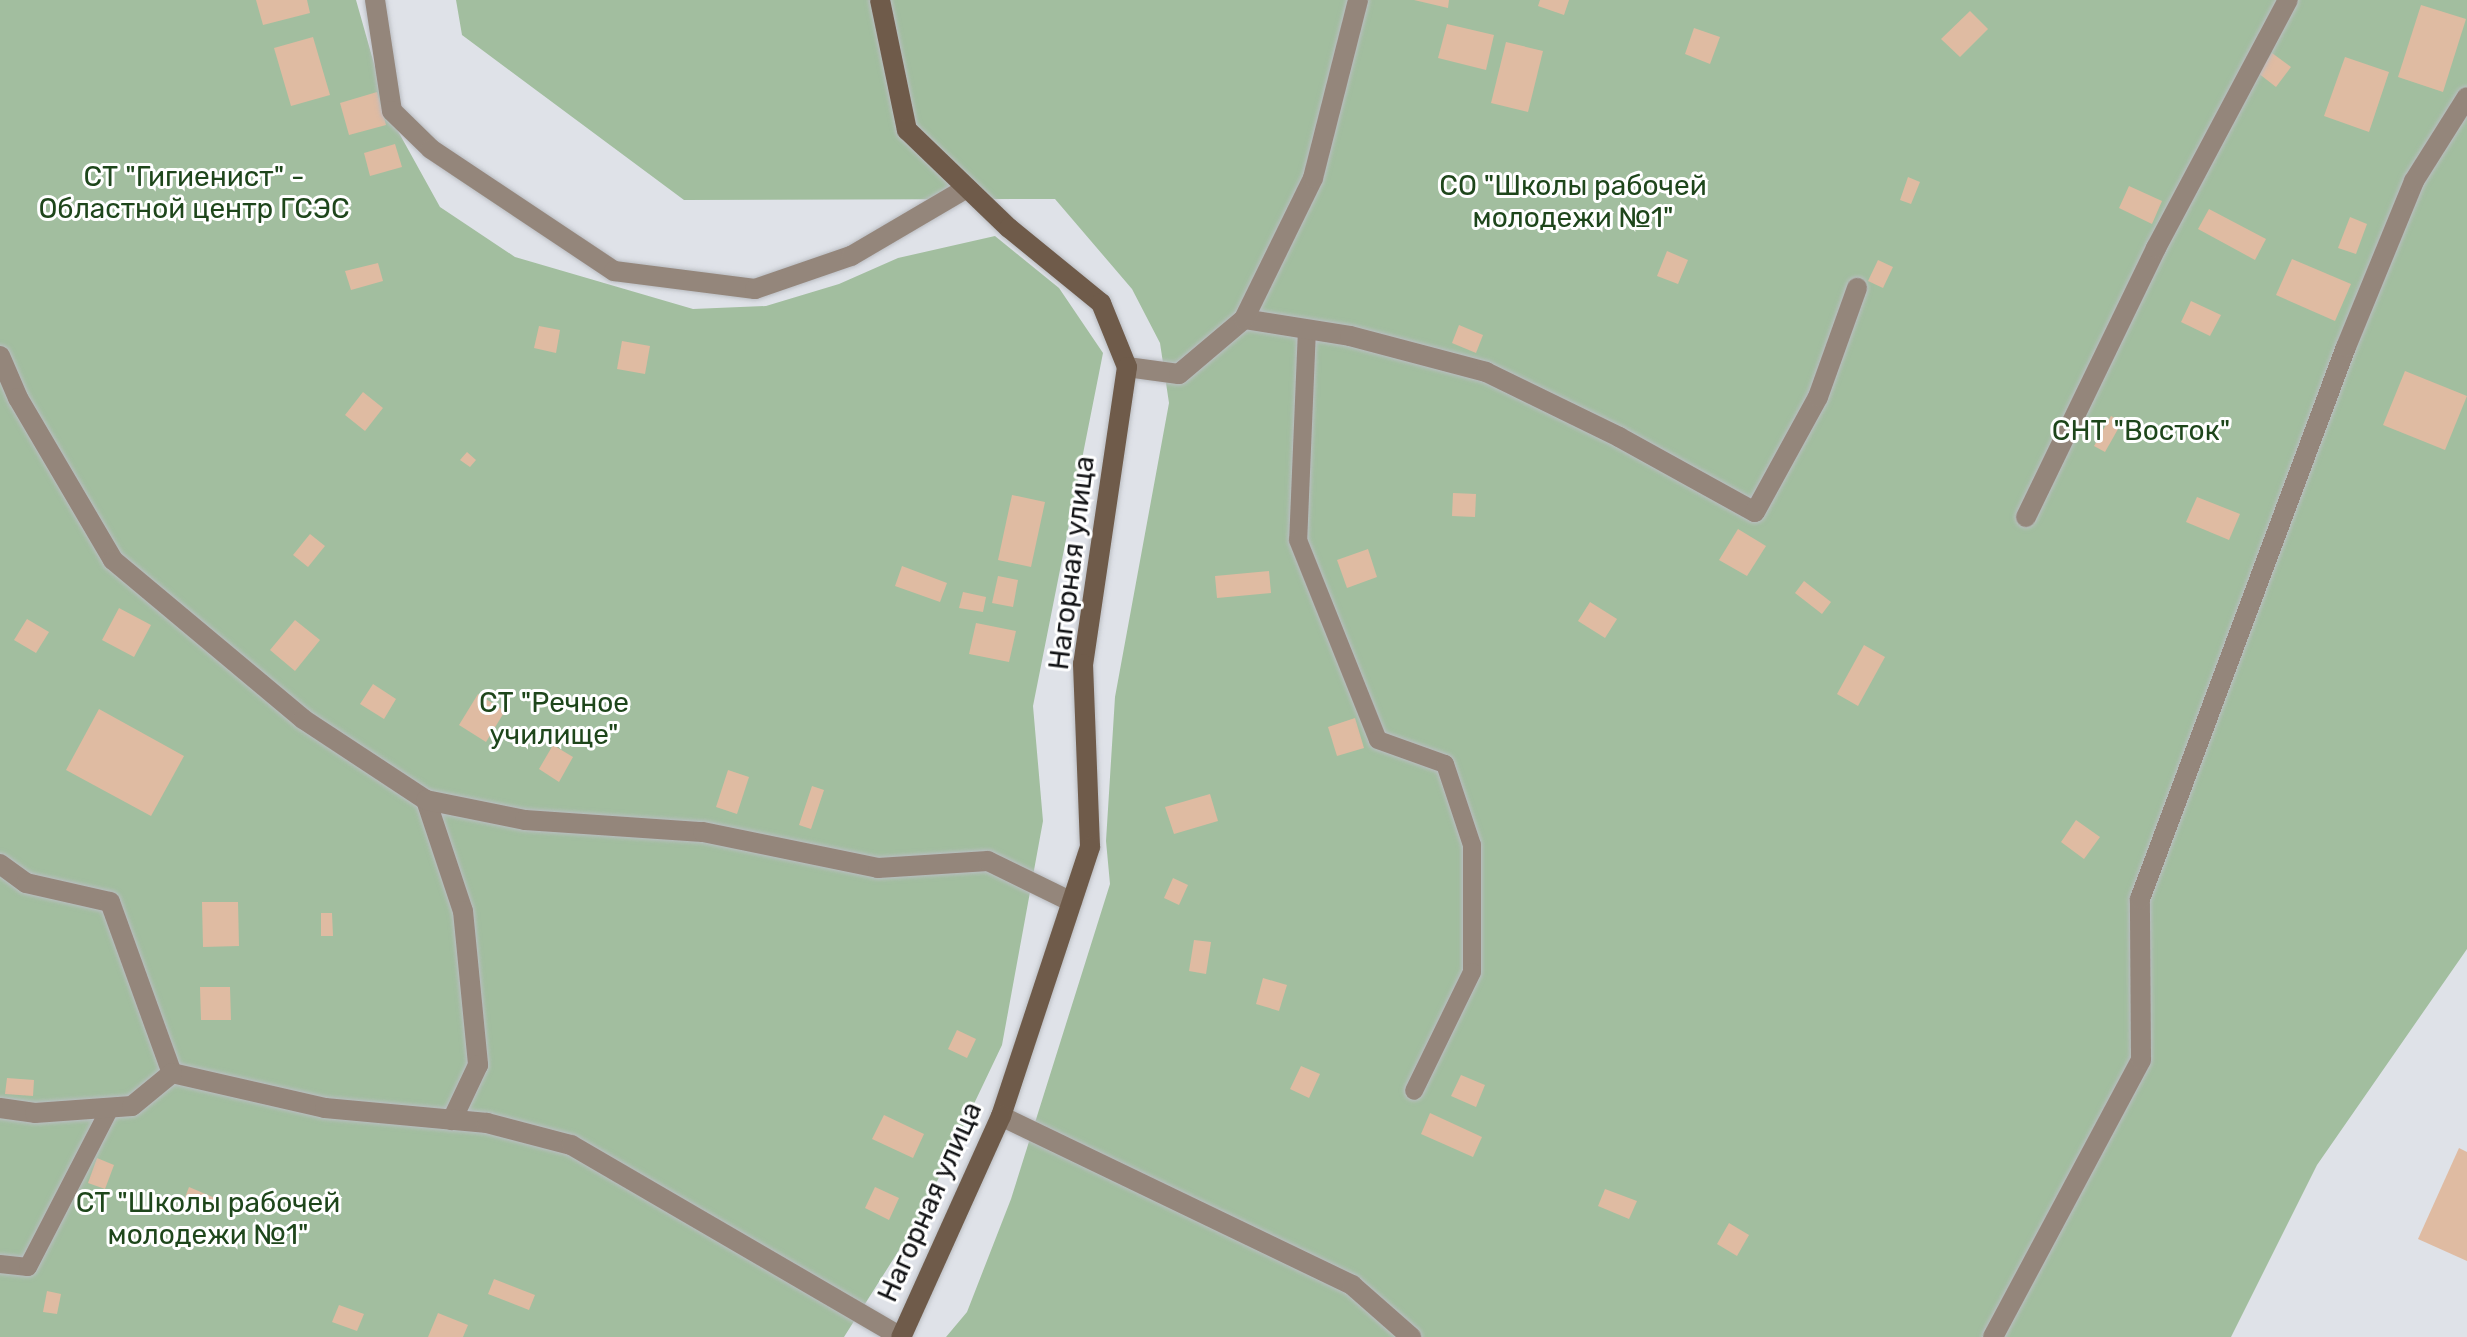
<!DOCTYPE html>
<meta charset="utf-8">
<style>
body{margin:0}
#map{position:relative;width:2467px;height:1337px;overflow:hidden;background:#dfe2e8;font-family:Rubik,sans-serif}
div>[style]{position:absolute}
.green>*{inset:0;background:#a2be9f}
.building>*{inset:0;background:#dfbba2}
.roads{filter:drop-shadow(0 0 2px #babdc2) drop-shadow(0 0 2px #babdc2)}
.lane>*{height:18px;margin:-9px;padding:0 9px;transform-origin:9px;border-radius:9px;background:#94867b}
.street>*{height:20px;margin:-10px;padding:0 10px;transform-origin:10px;border-radius:10px;background:#94867b}
.secondary>*{height:20px;margin:-10px;padding:0 10px;transform-origin:10px;border-radius:10px;background:#6f5b4a}
span{translate:-50% -50%;white-space:nowrap;text-align:center;line-height:1.15;-webkit-text-stroke:6px #fff;paint-order:stroke}
.park-label{font-size:28px;color:#1e461b}
.street-label{font-size:28px;color:#131416}
</style>
<div id="map">
<div class="green">
<i style="clip-path:polygon(0 0,356px 0,388px 113px,440px 207px,515px 257px,693px 309px,766px 306px,839px 284px,898px 258px,995px 236px,1059px 288px,1103px 353px,1033px 706px,1043px 821px,1002px 1045px,920px 1217px,844px 1337px,0 1337px)"></i>
<i style="clip-path:polygon(456px 0,2467px 0,2467px 949px,2317px 1165px,2231px 1337px,946px 1337px,967px 1312px,1011px 1199px,1110px 884px,1106px 841px,1115px 697px,1169px 403px,1160px 343px,1132px 289px,1055px 199px,684px 200px,462px 35px)"></i>
</div>
<div class="building">
<i style="clip-path:polygon(256px 0,307px 0,310px 13px,263px 25px)"></i>
<i style="clip-path:polygon(1414px 0,1449px 0,1448px 8px)"></i>
<i style="clip-path:polygon(1540px 0,1569px 0,1564px 15px,1538px 6px)"></i>
<i style="clip-path:polygon(2421px 5px,2466px 19px,2443px 92px,2398px 77px)"></i>
<i style="clip-path:polygon(1970px 11px,1988px 29px,1960px 57px,1941px 39px)"></i>
<i style="clip-path:polygon(1447px 24px,1494px 35px,1486px 70px,1438px 58px)"></i>
<i style="clip-path:polygon(1694px 28px,1720px 37px,1710px 64px,1685px 54px)"></i>
<i style="clip-path:polygon(313px 37px,330px 95px,291px 106px,274px 48px)"></i>
<i style="clip-path:polygon(1506px 42px,1543px 51px,1528px 112px,1491px 103px)"></i>
<i style="clip-path:polygon(2272px 53px,2291px 67px,2276px 87px,2258px 73px)"></i>
<i style="clip-path:polygon(2345px 57px,2389px 72px,2369px 132px,2324px 116px)"></i>
<i style="clip-path:polygon(377px 92px,386px 125px,349px 135px,340px 103px)"></i>
<i style="clip-path:polygon(395px 144px,402px 167px,370px 176px,364px 153px)"></i>
<i style="clip-path:polygon(1908px 177px,1920px 182px,1911px 204px,1900px 200px)"></i>
<i style="clip-path:polygon(2129px 186px,2162px 201px,2152px 224px,2119px 208px)"></i>
<i style="clip-path:polygon(2209px 209px,2266px 239px,2255px 260px,2198px 229px)"></i>
<i style="clip-path:polygon(2350px 217px,2367px 224px,2356px 254px,2338px 248px)"></i>
<i style="clip-path:polygon(1667px 251px,1688px 260px,1678px 284px,1657px 276px)"></i>
<i style="clip-path:polygon(2292px 259px,2351px 284px,2335px 321px,2276px 295px)"></i>
<i style="clip-path:polygon(1878px 260px,1893px 267px,1883px 288px,1868px 281px)"></i>
<i style="clip-path:polygon(378px 263px,383px 281px,351px 290px,345px 271px)"></i>
<i style="clip-path:polygon(2191px 301px,2221px 315px,2210px 336px,2181px 322px)"></i>
<i style="clip-path:polygon(1459px 325px,1483px 335px,1476px 353px,1452px 343px)"></i>
<i style="clip-path:polygon(539px 326px,560px 330px,556px 353px,534px 348px)"></i>
<i style="clip-path:polygon(622px 341px,650px 346px,645px 374px,617px 369px)"></i>
<i style="clip-path:polygon(2405px 371px,2467px 396px,2445px 450px,2383px 425px)"></i>
<i style="clip-path:polygon(363px 392px,383px 408px,365px 431px,345px 415px)"></i>
<i style="clip-path:polygon(2111px 416px,2122px 422px,2105px 452px,2094px 446px)"></i>
<i style="clip-path:polygon(467px 452px,476px 460px,470px 467px,460px 460px)"></i>
<i style="clip-path:polygon(1453px 493px,1476px 494px,1475px 517px,1452px 516px)"></i>
<i style="clip-path:polygon(1012px 495px,1045px 502px,1031px 567px,998px 560px)"></i>
<i style="clip-path:polygon(2197px 497px,2240px 514px,2229px 540px,2186px 522px)"></i>
<i style="clip-path:polygon(1738px 529px,1766px 546px,1747px 576px,1719px 560px)"></i>
<i style="clip-path:polygon(310px 534px,325px 546px,308px 567px,293px 555px)"></i>
<i style="clip-path:polygon(1368px 549px,1377px 577px,1347px 588px,1337px 560px)"></i>
<i style="clip-path:polygon(902px 566px,947px 583px,940px 602px,895px 586px)"></i>
<i style="clip-path:polygon(1269px 571px,1271px 593px,1217px 598px,1215px 576px)"></i>
<i style="clip-path:polygon(998px 576px,1018px 580px,1013px 607px,992px 603px)"></i>
<i style="clip-path:polygon(1804px 581px,1831px 602px,1822px 614px,1795px 593px)"></i>
<i style="clip-path:polygon(963px 592px,986px 597px,983px 612px,959px 608px)"></i>
<i style="clip-path:polygon(1590px 602px,1617px 619px,1605px 638px,1578px 621px)"></i>
<i style="clip-path:polygon(119px 608px,151px 625px,134px 657px,102px 640px)"></i>
<i style="clip-path:polygon(27px 619px,49px 632px,36px 653px,14px 640px)"></i>
<i style="clip-path:polygon(295px 620px,320px 640px,295px 671px,270px 650px)"></i>
<i style="clip-path:polygon(976px 623px,1016px 631px,1009px 662px,969px 654px)"></i>
<i style="clip-path:polygon(1864px 645px,1885px 657px,1858px 706px,1837px 694px)"></i>
<i style="clip-path:polygon(373px 684px,396px 699px,384px 719px,360px 704px)"></i>
<i style="clip-path:polygon(478px 694px,505px 711px,486px 742px,459px 725px)"></i>
<i style="clip-path:polygon(99px 709px,184px 756px,151px 816px,66px 770px)"></i>
<i style="clip-path:polygon(1355px 718px,1364px 748px,1337px 756px,1328px 727px)"></i>
<i style="clip-path:polygon(553px 745px,573px 757px,559px 782px,539px 769px)"></i>
<i style="clip-path:polygon(728px 770px,749px 777px,737px 814px,716px 807px)"></i>
<i style="clip-path:polygon(812px 786px,824px 790px,811px 829px,799px 825px)"></i>
<i style="clip-path:polygon(1210px 794px,1218px 821px,1174px 834px,1165px 807px)"></i>
<i style="clip-path:polygon(2076px 820px,2100px 837px,2084px 859px,2061px 842px)"></i>
<i style="clip-path:polygon(1173px 878px,1188px 885px,1179px 905px,1164px 898px)"></i>
<i style="clip-path:polygon(202px 902px,238px 902px,239px 946px,203px 947px)"></i>
<i style="clip-path:polygon(321px 913px,332px 913px,333px 936px,321px 936px)"></i>
<i style="clip-path:polygon(1194px 940px,1211px 942px,1206px 974px,1189px 971px)"></i>
<i style="clip-path:polygon(1263px 978px,1287px 985px,1279px 1011px,1256px 1004px)"></i>
<i style="clip-path:polygon(200px 987px,230px 987px,231px 1020px,201px 1020px)"></i>
<i style="clip-path:polygon(957px 1030px,976px 1039px,967px 1058px,948px 1049px)"></i>
<i style="clip-path:polygon(1301px 1066px,1320px 1074px,1309px 1098px,1290px 1089px)"></i>
<i style="clip-path:polygon(1461px 1075px,1485px 1085px,1476px 1107px,1451px 1096px)"></i>
<i style="clip-path:polygon(7px 1078px,34px 1080px,33px 1096px,5px 1094px)"></i>
<i style="clip-path:polygon(1430px 1113px,1482px 1137px,1473px 1157px,1421px 1134px)"></i>
<i style="clip-path:polygon(884px 1115px,924px 1134px,913px 1158px,872px 1139px)"></i>
<i style="clip-path:polygon(2459px 1148px,2467px 1152px,2467px 1261px,2418px 1239px)"></i>
<i style="clip-path:polygon(97px 1158px,114px 1165px,105px 1189px,88px 1183px)"></i>
<i style="clip-path:polygon(189px 1187px,215px 1198px,209px 1213px,183px 1203px)"></i>
<i style="clip-path:polygon(875px 1187px,899px 1198px,889px 1220px,865px 1208px)"></i>
<i style="clip-path:polygon(1605px 1189px,1637px 1201px,1629px 1219px,1598px 1206px)"></i>
<i style="clip-path:polygon(1729px 1223px,1749px 1235px,1737px 1256px,1717px 1244px)"></i>
<i style="clip-path:polygon(494px 1279px,535px 1295px,529px 1310px,488px 1294px)"></i>
<i style="clip-path:polygon(47px 1291px,61px 1294px,57px 1314px,43px 1312px)"></i>
<i style="clip-path:polygon(339px 1305px,364px 1314px,357px 1331px,332px 1322px)"></i>
<i style="clip-path:polygon(438px 1313px,468px 1325px,463px 1337px,428px 1337px)"></i>
</div>
<div class="roads">
<div class="lane">
<i style="left:1307px;top:329px;width:211px;rotate:92.4deg"></i>
<i style="left:1298px;top:540px;width:215px;rotate:68.2deg"></i>
<i style="left:1378px;top:740px;width:71px;rotate:19.7deg"></i>
<i style="left:1445px;top:764px;width:85px;rotate:71.6deg"></i>
<i style="left:1472px;top:845px;width:127px;rotate:90deg"></i>
<i style="left:1472px;top:972px;width:132px;rotate:116deg"></i>
<i style="left:0;top:1264px;width:28px;rotate:6deg"></i>
<i style="left:28px;top:1267px;width:179px;rotate:-62.7deg"></i>
</div>
<div class="street">
<i style="left:375px;top:0;width:112px;rotate:81.3deg"></i>
<i style="left:392px;top:111px;width:54px;rotate:44.3deg"></i>
<i style="left:431px;top:149px;width:220px;rotate:33.7deg"></i>
<i style="left:614px;top:271px;width:142px;rotate:7.3deg"></i>
<i style="left:755px;top:289px;width:102px;rotate:-19deg"></i>
<i style="left:851px;top:256px;width:134px;rotate:-30.4deg"></i>
<i style="left:1244px;top:319px;width:107px;rotate:9.1deg"></i>
<i style="left:1350px;top:336px;width:141px;rotate:14.8deg"></i>
<i style="left:1486px;top:372px;width:148px;rotate:26deg"></i>
<i style="left:1619px;top:437px;width:155px;rotate:28.9deg"></i>
<i style="left:1755px;top:512px;width:131px;rotate:-61.3deg"></i>
<i style="left:1818px;top:397px;width:116px;rotate:-70.3deg"></i>
<i style="left:0;top:356px;width:46px;rotate:66.8deg"></i>
<i style="left:18px;top:398px;width:188px;rotate:59.6deg"></i>
<i style="left:113px;top:560px;width:248px;rotate:39.9deg"></i>
<i style="left:303px;top:719px;width:147px;rotate:33.4deg"></i>
<i style="left:426px;top:800px;width:117px;rotate:71.6deg"></i>
<i style="left:463px;top:911px;width:155px;rotate:84.4deg"></i>
<i style="left:478px;top:1065px;width:61px;rotate:115.3deg"></i>
<i style="left:1127px;top:367px;width:52px;rotate:7.7deg"></i>
<i style="left:1179px;top:374px;width:85px;rotate:-40.2deg"></i>
<i style="left:1244px;top:319px;width:157px;rotate:-63.9deg"></i>
<i style="left:1313px;top:178px;width:184px;rotate:-75.8deg"></i>
<i style="left:2026px;top:517px;width:299px;rotate:-64.2deg"></i>
<i style="left:2156px;top:248px;width:281px;rotate:-62deg"></i>
<i style="left:426px;top:800px;width:101px;rotate:11.4deg"></i>
<i style="left:525px;top:820px;width:178px;rotate:3.9deg"></i>
<i style="left:703px;top:832px;width:179px;rotate:11.6deg"></i>
<i style="left:878px;top:868px;width:110px;rotate:-3.6deg"></i>
<i style="left:988px;top:861px;width:93px;rotate:26deg"></i>
<i style="left:0;top:864px;width:32px;rotate:36deg"></i>
<i style="left:26px;top:883px;width:86px;rotate:12.7deg"></i>
<i style="left:110px;top:902px;width:182px;rotate:70.1deg"></i>
<i style="left:172px;top:1073px;width:157px;rotate:12.9deg"></i>
<i style="left:325px;top:1108px;width:163px;rotate:5.3deg"></i>
<i style="left:487px;top:1123px;width:87px;rotate:14.7deg"></i>
<i style="left:571px;top:1145px;width:382px;rotate:30.2deg"></i>
<i style="left:0;top:1108px;width:35px;rotate:8deg"></i>
<i style="left:35px;top:1113px;width:97px;rotate:-4.1deg"></i>
<i style="left:132px;top:1106px;width:52px;rotate:-39.5deg"></i>
<i style="left:1001px;top:1116px;width:390px;rotate:25.7deg"></i>
<i style="left:1352px;top:1285px;width:79px;rotate:41.4deg"></i>
<i style="left:1993px;top:1337px;width:314px;rotate:-61.9deg"></i>
<i style="left:2141px;top:1060px;width:161px;rotate:-90.4deg"></i>
<i style="left:2140px;top:899px;width:589px;rotate:-69.54deg"></i>
<i style="left:2346px;top:347px;width:179px;rotate:-67.7deg"></i>
<i style="left:2414px;top:181px;width:99px;rotate:-57.8deg"></i>
</div>
<div class="secondary">
<i style="left:880px;top:0;width:133px;rotate:78.3deg"></i>
<i style="left:907px;top:130px;width:141px;rotate:43.9deg"></i>
<i style="left:1009px;top:228px;width:119px;rotate:39.2deg"></i>
<i style="left:1101px;top:303px;width:69px;rotate:67.9deg"></i>
<i style="left:1127px;top:367px;width:300px;rotate:98.4deg"></i>
<i style="left:1083px;top:664px;width:183px;rotate:87.8deg"></i>
<i style="left:1090px;top:847px;width:283px;rotate:108.3deg"></i>
<i style="left:1001px;top:1116px;width:243px;rotate:114.3deg"></i>
</div>
</div>
<div class="park-label">
<span style="left:194px;top:193px">СТ "Гигиенист" -<br>Областной центр ГСЭС</span>
<span style="left:1573px;top:202px">СО "Школы рабочей<br>молодежи №1"</span>
<span style="left:2141px;top:431px">СНТ "Восток"</span>
<span style="left:554px;top:719px">СТ "Речное<br>училище"</span>
<span style="left:208px;top:1219px">СТ "Школы рабочей<br>молодежи №1"</span>
</div>
<div class="street-label">
<span style="left:1072px;top:563px;rotate:-83deg">Нагорная улица</span>
<span style="left:930px;top:1202px;rotate:-66deg">Нагорная улица</span>
</div>
</div>
